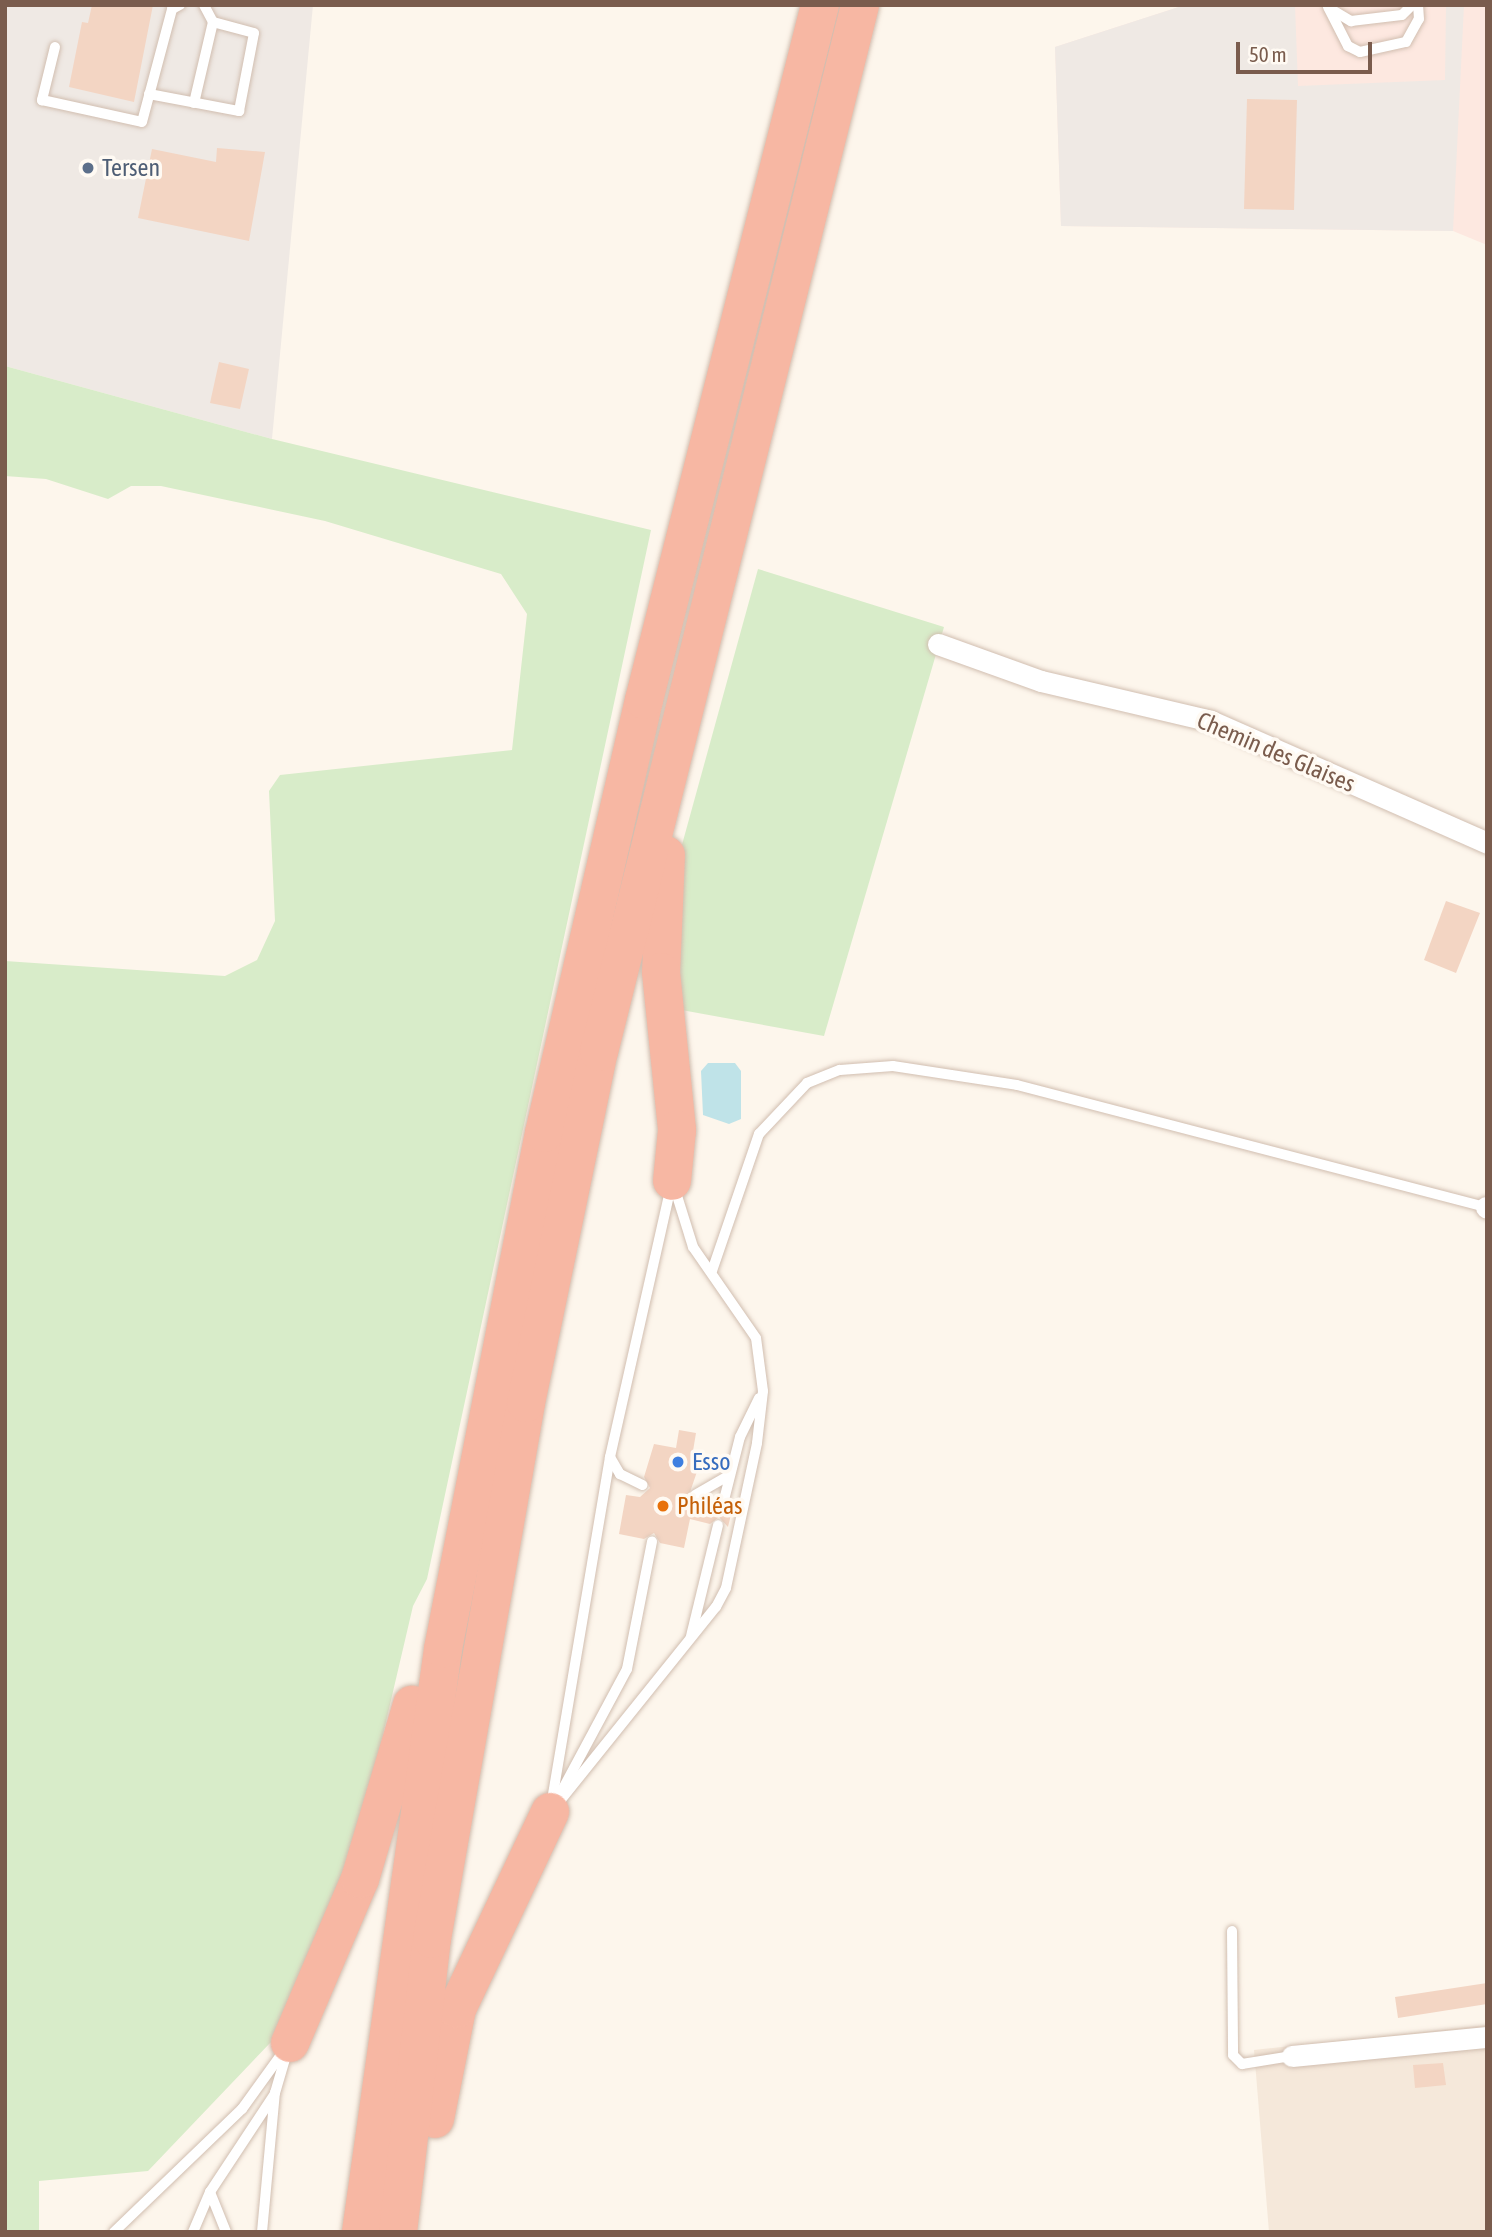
<!DOCTYPE html>
<meta charset="utf-8">
<style>
body{margin:0}
#map{position:relative;width:1492px;height:2237px;overflow:hidden;background:#fdf6ec;font-family:"Asap Condensed",sans-serif}
div>[style]{position:absolute}
.residential>*{inset:0;background:#f5e8da}
.commercial>*{inset:0;background:#fde8e0}
.industrial>*{inset:0;background:#efe9e4}
.green>*{inset:0;background:#d8ecc9}
.water>*{inset:0;background:#bfe3e8}
.building>*{inset:0;background:#f3d5c3}
.roads{filter:drop-shadow(0 0 2px #d1beb0) drop-shadow(0 0 2px #d1beb0)}
.service>*{height:10px;margin:-5px;padding:0 5px;transform-origin:5px;border-radius:5px;background:#fff}
.minor>*{height:21px;margin:-10.5px;padding:0 10.5px;transform-origin:10.5px;border-radius:10.5px;background:#fff}
.motorway>*{height:38px;margin:-19px;padding:0 19px;transform-origin:19px;border-radius:19px;background:#f7b7a3}
.dots>*{width:19px;height:19px;translate:-50% -50%;box-sizing:border-box;border:4px solid #fffaf3;border-radius:50%}
span{translate:-50% -50%;white-space:nowrap;text-align:center;line-height:1.15;-webkit-text-stroke:7px #fffaf3;paint-order:stroke}
.service-label{font-size:24px;color:#4e5e75}
.left{translate:0 -50%;text-align:left}
.street-label{font-size:24px;color:#7a5c4d}
.shop-label{font-size:24px;color:#366cbe}
.food-label{font-size:24px;color:#c56008}
.frame{position:absolute;inset:0;border:7px solid #7a5c4d;pointer-events:none}
.scale{position:absolute;left:1236px;top:42px;width:136px;height:32px;box-sizing:border-box;border:4px solid #7a5c4d;border-top:0;padding-left:9px;font-size:21px;line-height:24px;white-space:nowrap;color:#7a5c4d;-webkit-text-stroke:5px #fffaf3;paint-order:stroke}
</style>
<div id="map">
<div class="residential">
<i style="clip-path:polygon(1487px 2025px,1487px 2232px,1269px 2232px,1254px 2050px)"></i>
</div>
<div class="commercial">
<i style="clip-path:polygon(1185px 5px,1487px 5px,1487px 245px,1453px 231px,1061px 226px,1055px 47px)"></i>
</div>
<div class="industrial">
<i style="clip-path:polygon(5px 5px,313px 5px,272px 439px,5px 366px)"></i>
<i style="clip-path:polygon(1185px 5px,1295px 5px,1298px 86px,1445px 80px,1446px 5px,1464px 5px,1453px 231px,1061px 226px,1055px 47px)"></i>
</div>
<div class="green">
<i style="clip-path:polygon(5px 366px,272px 439px,651px 530px,427px 1579px,413px 1606px,356px 1850px,271px 2042px,148px 2171px,39px 2181px,39px 2232px,5px 2232px,5px 961px,225px 976px,257px 960px,275px 921px,269px 791px,280px 775px,512px 750px,527px 614px,501px 574px,325px 521px,161px 486px,131px 486px,108px 499px,46px 479px,5px 476px)"></i>
<i style="clip-path:polygon(758px 569px,944px 627px,824px 1036px,676px 1009px,680px 852px)"></i>
</div>
<div class="water">
<i style="clip-path:polygon(708px 1063px,735px 1063px,741px 1071px,741px 1119px,729px 1124px,703px 1115px,701px 1071px)"></i>
</div>
<div class="building">
<i style="clip-path:polygon(92px 5px,153px 5px,134px 102px,69px 87px,82px 22px,88px 23px)"></i>
<i style="clip-path:polygon(1247px 99px,1297px 100px,1294px 210px,1244px 209px)"></i>
<i style="clip-path:polygon(217px 148px,265px 152px,249px 241px,138px 218px,152px 149px,216px 162px)"></i>
<i style="clip-path:polygon(219px 362px,249px 369px,240px 409px,210px 403px)"></i>
<i style="clip-path:polygon(1446px 901px,1480px 913px,1456px 973px,1424px 960px)"></i>
<i style="clip-path:polygon(679px 1430px,696px 1433px,693px 1451px,703px 1454px,688px 1498px,715px 1502px,722px 1512px,733px 1506px,728px 1527px,719px 1517px,710px 1524px,690px 1519px,684px 1548px,660px 1543px,654px 1533px,644px 1539px,619px 1534px,626px 1495px,640px 1497px,650px 1488px,644px 1477px,654px 1444px,676px 1448px)"></i>
<i style="clip-path:polygon(1487px 1983px,1487px 2004px,1398px 2018px,1395px 1997px)"></i>
<i style="clip-path:polygon(1443px 2063px,1446px 2085px,1415px 2088px,1413px 2065px)"></i>
</div>
<div class="roads">
<div class="service">
<i style="left:1328px;top:7px;width:44px;rotate:62.9deg"></i>
<i style="left:1348px;top:46px;width:13px;rotate:27deg"></i>
<i style="left:1360px;top:52px;width:47px;rotate:-12.3deg"></i>
<i style="left:1406px;top:42px;width:26px;rotate:-61deg"></i>
<i style="left:1419px;top:19px;width:14px;rotate:-94deg"></i>
<i style="left:1329px;top:8px;width:26px;rotate:31deg"></i>
<i style="left:1351px;top:21px;width:51px;rotate:-6.7deg"></i>
<i style="left:1402px;top:15px;width:14px;rotate:-45deg"></i>
<i style="left:55px;top:47px;width:55px;rotate:103.8deg"></i>
<i style="left:42px;top:100px;width:102px;rotate:12.4deg"></i>
<i style="left:142px;top:122px;width:117px;rotate:-75.1deg"></i>
<i style="left:172px;top:9px;width:9px;rotate:-27deg"></i>
<i style="left:149px;top:94px;width:92px;rotate:10.7deg"></i>
<i style="left:239px;top:111px;width:79px;rotate:-79.1deg"></i>
<i style="left:254px;top:33px;width:42px;rotate:-165deg"></i>
<i style="left:194px;top:103px;width:83px;rotate:-76.8deg"></i>
<i style="left:213px;top:22px;width:19px;rotate:-118deg"></i>
<i style="left:712px;top:1271px;width:145px;rotate:-71.1deg"></i>
<i style="left:759px;top:1134px;width:70px;rotate:-46.7deg"></i>
<i style="left:807px;top:1083px;width:35px;rotate:-22deg"></i>
<i style="left:840px;top:1070px;width:53px;rotate:-4.3deg"></i>
<i style="left:893px;top:1066px;width:125px;rotate:8.7deg"></i>
<i style="left:1017px;top:1085px;width:485px;rotate:14.6deg"></i>
<i style="left:610px;top:1457px;width:20px;rotate:60deg"></i>
<i style="left:620px;top:1474px;width:25px;rotate:26deg"></i>
<i style="left:695px;top:1495px;width:38px;rotate:-30deg"></i>
<i style="left:723px;top:1504px;width:69px;rotate:-75.8deg"></i>
<i style="left:740px;top:1437px;width:43px;rotate:-64deg"></i>
<i style="left:691px;top:1636px;width:114px;rotate:-76.3deg"></i>
<i style="left:560px;top:1794px;width:142px;rotate:-61.8deg"></i>
<i style="left:627px;top:1669px;width:130px;rotate:-78.9deg"></i>
<i style="left:551px;top:1806px;width:354px;rotate:-80.4deg"></i>
<i style="left:610px;top:1457px;width:278px;rotate:-77.3deg"></i>
<i style="left:555px;top:1807px;width:257px;rotate:-51.2deg"></i>
<i style="left:716px;top:1607px;width:21px;rotate:-62deg"></i>
<i style="left:726px;top:1588px;width:148px;rotate:-77.9deg"></i>
<i style="left:757px;top:1443px;width:52px;rotate:-83.4deg"></i>
<i style="left:763px;top:1391px;width:53px;rotate:-97.5deg"></i>
<i style="left:756px;top:1338px;width:111px;rotate:-124.7deg"></i>
<i style="left:693px;top:1247px;width:64px;rotate:-107.3deg"></i>
<i style="left:1232px;top:1931px;width:124px;rotate:89.5deg"></i>
<i style="left:1233px;top:2055px;width:13px;rotate:45deg"></i>
<i style="left:1242px;top:2064px;width:51px;rotate:-9.1deg"></i>
<i style="left:210px;top:2192px;width:43px;rotate:68.2deg"></i>
<i style="left:114px;top:2232px;width:178px;rotate:-43.9deg"></i>
<i style="left:242px;top:2109px;width:75px;rotate:-54.2deg"></i>
<i style="left:193px;top:2232px;width:43px;rotate:-67deg"></i>
<i style="left:210px;top:2192px;width:116px;rotate:-56.6deg"></i>
<i style="left:262px;top:2232px;width:140px;rotate:-84.7deg"></i>
<i style="left:275px;top:2093px;width:43px;rotate:-73.7deg"></i>
</div>
<div class="minor">
<i style="left:938px;top:644px;width:109px;rotate:19.8deg"></i>
<i style="left:1041px;top:681px;width:175px;rotate:13.2deg"></i>
<i style="left:1211px;top:721px;width:302px;rotate:23.8deg"></i>
<i style="left:1486px;top:1207px;width:1px;rotate:45deg"></i>
<i style="left:1292px;top:2056px;width:196px;rotate:-5.6deg"></i>
</div>
<div class="motorway">
<i style="left:666px;top:855px;width:117px;rotate:92.4deg"></i>
<i style="left:661px;top:972px;width:159px;rotate:84.2deg"></i>
<i style="left:677px;top:1130px;width:51px;rotate:95.6deg"></i>
<i style="left:290px;top:2043px;width:178px;rotate:-66.9deg"></i>
<i style="left:360px;top:1879px;width:182px;rotate:-73.4deg"></i>
<i style="left:435px;top:2119px;width:112px;rotate:-78.7deg"></i>
<i style="left:457px;top:2009px;width:218px;rotate:-64.7deg"></i>
<i style="left:361px;top:2232px;width:589px;rotate:-81.99deg"></i>
<i style="left:443px;top:1649px;width:526px;rotate:-78.93deg"></i>
<i style="left:544px;top:1133px;width:444px;rotate:-77deg"></i>
<i style="left:644px;top:700px;width:717px;rotate:-75.79deg"></i>
<i style="left:398px;top:2232px;width:295px;rotate:-83.4deg"></i>
<i style="left:432px;top:1939px;width:544px;rotate:-80.05deg"></i>
<i style="left:526px;top:1403px;width:359px;rotate:-78.3deg"></i>
<i style="left:599px;top:1052px;width:1079px;rotate:-76deg"></i>
</div>
</div>
<div class="dots">
<i style="left:88px;top:168px;background:#5c6f8a"></i>
<i style="left:678px;top:1462px;background:#3f7fe0"></i>
<i style="left:663px;top:1506px;background:#e8710a"></i>
</div>
<div class="service-label">
<span class="left" style="left:102px;top:168px">Tersen</span>
</div>
<div class="street-label">
<span style="left:1276px;top:752px;rotate:23deg">Chemin des Glaises</span>
</div>
<div class="shop-label">
<span class="left" style="left:692px;top:1462px">Esso</span>
</div>
<div class="food-label">
<span class="left" style="left:677px;top:1506px">Philéas</span>
</div>
<div class="frame"></div>
<div class="scale">50 m</div>
</div>
